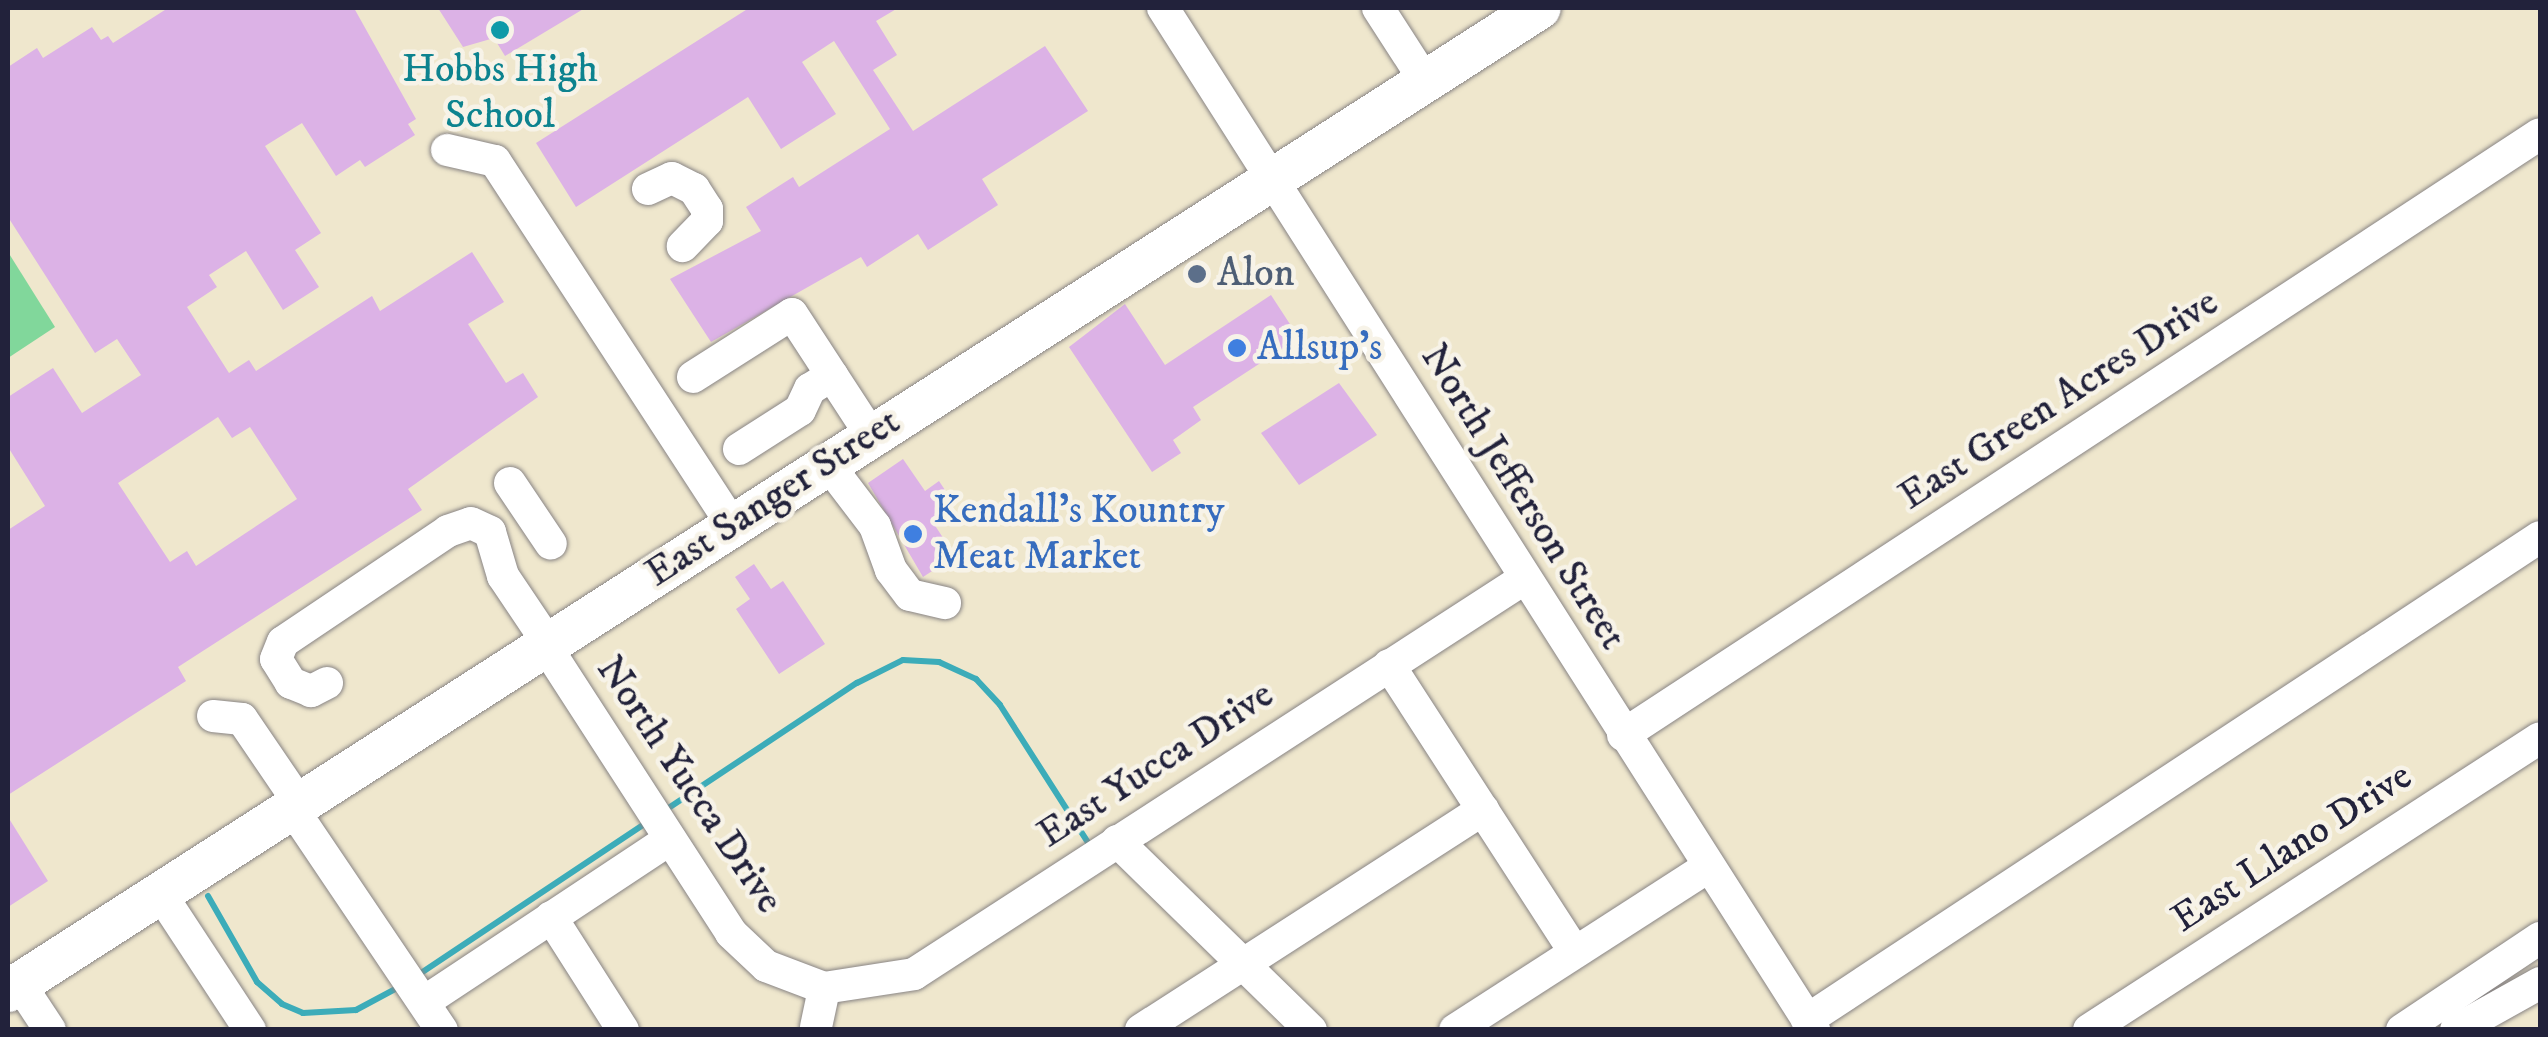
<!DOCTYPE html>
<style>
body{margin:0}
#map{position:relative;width:2548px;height:1037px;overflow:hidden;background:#efe7cd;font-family:"IM FELL DW Pica",serif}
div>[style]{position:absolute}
.green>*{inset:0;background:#81d79b}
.stream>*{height:6px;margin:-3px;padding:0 3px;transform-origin:3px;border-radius:3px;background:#3cacb9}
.building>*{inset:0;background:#dcb2e6}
.roads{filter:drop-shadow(0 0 2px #888484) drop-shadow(0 0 2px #888484)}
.minor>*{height:32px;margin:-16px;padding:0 16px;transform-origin:16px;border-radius:16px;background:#fff}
.major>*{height:42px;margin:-21px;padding:0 21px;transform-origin:21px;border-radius:21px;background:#fff}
.dots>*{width:28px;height:28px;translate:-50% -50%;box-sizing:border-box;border:5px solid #f7f3e8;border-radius:50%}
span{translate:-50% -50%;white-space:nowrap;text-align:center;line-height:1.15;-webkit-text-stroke:9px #f7f3e8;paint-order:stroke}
.culture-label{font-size:40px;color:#0d838f}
.service-label{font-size:40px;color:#4e5e75}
.left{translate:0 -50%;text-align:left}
.shop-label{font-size:40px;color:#366cbe}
.street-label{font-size:40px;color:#22223b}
.frame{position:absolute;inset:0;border:10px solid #22223b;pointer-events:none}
</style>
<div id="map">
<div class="green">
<i style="clip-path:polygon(8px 252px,55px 327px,8px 358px)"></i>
</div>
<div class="stream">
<i style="left:664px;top:811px;width:232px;rotate:-33.6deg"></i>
<i style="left:857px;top:683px;width:51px;rotate:-26.6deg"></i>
<i style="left:903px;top:660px;width:36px;rotate:3deg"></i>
<i style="left:939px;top:662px;width:41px;rotate:24.7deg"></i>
<i style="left:976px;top:679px;width:35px;rotate:47deg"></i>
<i style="left:1000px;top:705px;width:167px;rotate:57.4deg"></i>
<i style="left:208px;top:896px;width:99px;rotate:60.3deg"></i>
<i style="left:257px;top:982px;width:33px;rotate:41deg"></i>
<i style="left:282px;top:1004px;width:23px;rotate:23deg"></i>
<i style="left:303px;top:1013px;width:53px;rotate:-3.2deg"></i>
<i style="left:356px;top:1010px;width:49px;rotate:-28.1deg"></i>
<i style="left:418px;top:975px;width:278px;rotate:-33.7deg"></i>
</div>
<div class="building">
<i style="clip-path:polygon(evenodd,168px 8px,354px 8px,416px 119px,408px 124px,415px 135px,365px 167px,360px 160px,336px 176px,302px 123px,265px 146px,321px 233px,295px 250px,319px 287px,283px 310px,246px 251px,209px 275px,217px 287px,187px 307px,229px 373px,249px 360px,256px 371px,372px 296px,380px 311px,472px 252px,504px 302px,468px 324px,506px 383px,523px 373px,538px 397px,408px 489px,422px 510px,178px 667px,186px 681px,8px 795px,8px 530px,45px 506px,8px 447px,8px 397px,53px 368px,82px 413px,141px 375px,117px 339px,95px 353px,8px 217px,8px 67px,37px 48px,43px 58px,92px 27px,101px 40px,108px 36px,113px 43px,168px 8px,218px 417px,232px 438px,250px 427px,297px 499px,196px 566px,187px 551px,170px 562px,118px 483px,218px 417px)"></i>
<i style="clip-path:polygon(438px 8px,585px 8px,505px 56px,494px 38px,463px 47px)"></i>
<i style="clip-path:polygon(749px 8px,898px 8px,876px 21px,897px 55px,873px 70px,913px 131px,1045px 46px,1088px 111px,982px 179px,998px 205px,928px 250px,918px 234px,867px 267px,861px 257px,711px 342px,670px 279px,761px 231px,746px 207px,793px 177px,799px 187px,890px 129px,834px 41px,802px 62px,836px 114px,781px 149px,748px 97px,576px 207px,536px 143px)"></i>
<i style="clip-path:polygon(1271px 295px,1299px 338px,1193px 407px,1201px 420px,1173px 440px,1181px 453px,1152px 472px,1069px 347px,1125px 304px,1165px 365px)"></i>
<i style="clip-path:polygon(1339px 383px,1377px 435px,1299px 485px,1261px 433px)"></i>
<i style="clip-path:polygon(903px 459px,925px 491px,939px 481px,955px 505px,932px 521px,955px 556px,923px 577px,868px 483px)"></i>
<i style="clip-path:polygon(754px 564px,771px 589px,783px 581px,825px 644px,779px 674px,736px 609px,750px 599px,735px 577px)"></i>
<i style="clip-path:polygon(8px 817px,48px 881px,8px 907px)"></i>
</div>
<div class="roads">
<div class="minor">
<i style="left:1163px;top:8px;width:1212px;rotate:57.5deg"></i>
<i style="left:1378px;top:8px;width:87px;rotate:57.2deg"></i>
<i style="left:447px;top:150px;width:49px;rotate:12.9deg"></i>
<i style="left:495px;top:161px;width:434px;rotate:56.9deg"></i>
<i style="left:648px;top:189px;width:26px;rotate:-25deg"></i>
<i style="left:672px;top:178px;width:25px;rotate:27deg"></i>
<i style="left:694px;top:189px;width:24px;rotate:57deg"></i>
<i style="left:707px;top:209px;width:12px;rotate:90deg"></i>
<i style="left:707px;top:221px;width:35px;rotate:134deg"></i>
<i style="left:693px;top:377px;width:117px;rotate:-32.5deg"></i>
<i style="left:792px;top:314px;width:145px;rotate:56.9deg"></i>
<i style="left:739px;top:449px;width:72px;rotate:-32.6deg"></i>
<i style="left:800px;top:410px;width:23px;rotate:-65deg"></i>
<i style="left:810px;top:389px;width:26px;rotate:-32deg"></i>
<i style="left:827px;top:463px;width:79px;rotate:52.7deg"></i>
<i style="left:875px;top:526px;width:47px;rotate:70deg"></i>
<i style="left:891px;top:570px;width:31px;rotate:53deg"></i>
<i style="left:910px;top:595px;width:36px;rotate:13deg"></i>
<i style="left:510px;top:483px;width:73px;rotate:56.1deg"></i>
<i style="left:545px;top:645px;width:343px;rotate:57.1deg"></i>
<i style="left:731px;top:933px;width:48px;rotate:43.3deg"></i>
<i style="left:766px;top:966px;width:62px;rotate:20.8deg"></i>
<i style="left:824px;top:988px;width:91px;rotate:-8.8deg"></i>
<i style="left:914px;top:974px;width:724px;rotate:-32.94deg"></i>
<i style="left:1389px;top:665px;width:342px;rotate:57.1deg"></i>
<i style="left:327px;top:683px;width:18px;rotate:153deg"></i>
<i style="left:311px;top:691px;width:22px;rotate:-158deg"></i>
<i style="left:291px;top:683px;width:28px;rotate:-122deg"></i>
<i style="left:276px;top:659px;width:18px;rotate:-68deg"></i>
<i style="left:283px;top:642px;width:199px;rotate:-33.9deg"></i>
<i style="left:448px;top:531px;width:24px;rotate:-19deg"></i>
<i style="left:471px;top:523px;width:21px;rotate:25deg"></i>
<i style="left:490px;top:532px;width:46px;rotate:73.5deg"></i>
<i style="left:503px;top:576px;width:81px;rotate:56.1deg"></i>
<i style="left:213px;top:716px;width:29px;rotate:6deg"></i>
<i style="left:242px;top:719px;width:102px;rotate:55.8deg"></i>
<i style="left:1623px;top:735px;width:1096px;rotate:-33.24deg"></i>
<i style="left:292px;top:808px;width:268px;rotate:56deg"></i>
<i style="left:1117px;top:841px;width:271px;rotate:44.3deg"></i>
<i style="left:160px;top:893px;width:164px;rotate:56.7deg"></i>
<i style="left:551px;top:917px;width:134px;rotate:57.5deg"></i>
<i style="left:19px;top:983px;width:56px;rotate:56.6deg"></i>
<i style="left:424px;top:1002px;width:295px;rotate:-33.5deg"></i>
<i style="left:1807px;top:1020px;width:878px;rotate:-33.38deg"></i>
<i style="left:816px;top:1027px;width:40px;rotate:-78deg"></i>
<i style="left:1141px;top:1030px;width:407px;rotate:-32.8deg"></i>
<i style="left:1455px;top:1030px;width:301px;rotate:-32.8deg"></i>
<i style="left:2089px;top:1030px;width:537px;rotate:-32.92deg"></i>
<i style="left:2402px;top:1030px;width:166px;rotate:-33.7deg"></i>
<i style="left:2456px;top:1030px;width:96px;rotate:-29.2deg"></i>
</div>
<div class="major">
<i style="left:8px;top:991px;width:1820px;rotate:-32.69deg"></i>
</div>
</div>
<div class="dots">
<i style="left:500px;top:30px;background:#0f9aa8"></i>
<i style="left:1197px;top:274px;background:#5c6f8a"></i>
<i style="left:1237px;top:348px;background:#3f7fe0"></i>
<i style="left:913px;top:534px;background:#3f7fe0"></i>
</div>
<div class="culture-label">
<span style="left:500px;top:93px">Hobbs High<br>School</span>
</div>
<div class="service-label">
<span class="left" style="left:1217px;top:274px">Alon</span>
</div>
<div class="shop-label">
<span class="left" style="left:1257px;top:348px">Allsup's</span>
<span class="left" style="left:933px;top:534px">Kendall's Kountry<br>Meat Market</span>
</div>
<div class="street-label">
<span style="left:2059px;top:400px;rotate:-33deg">East Green Acres Drive</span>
<span style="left:1523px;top:497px;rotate:58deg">North Jefferson Street</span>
<span style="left:773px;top:498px;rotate:-33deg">East Sanger Street</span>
<span style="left:1156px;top:765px;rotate:-33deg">East Yucca Drive</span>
<span style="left:689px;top:785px;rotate:56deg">North Yucca Drive</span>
<span style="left:2292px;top:848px;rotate:-33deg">East Llano Drive</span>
</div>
<div class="frame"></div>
</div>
